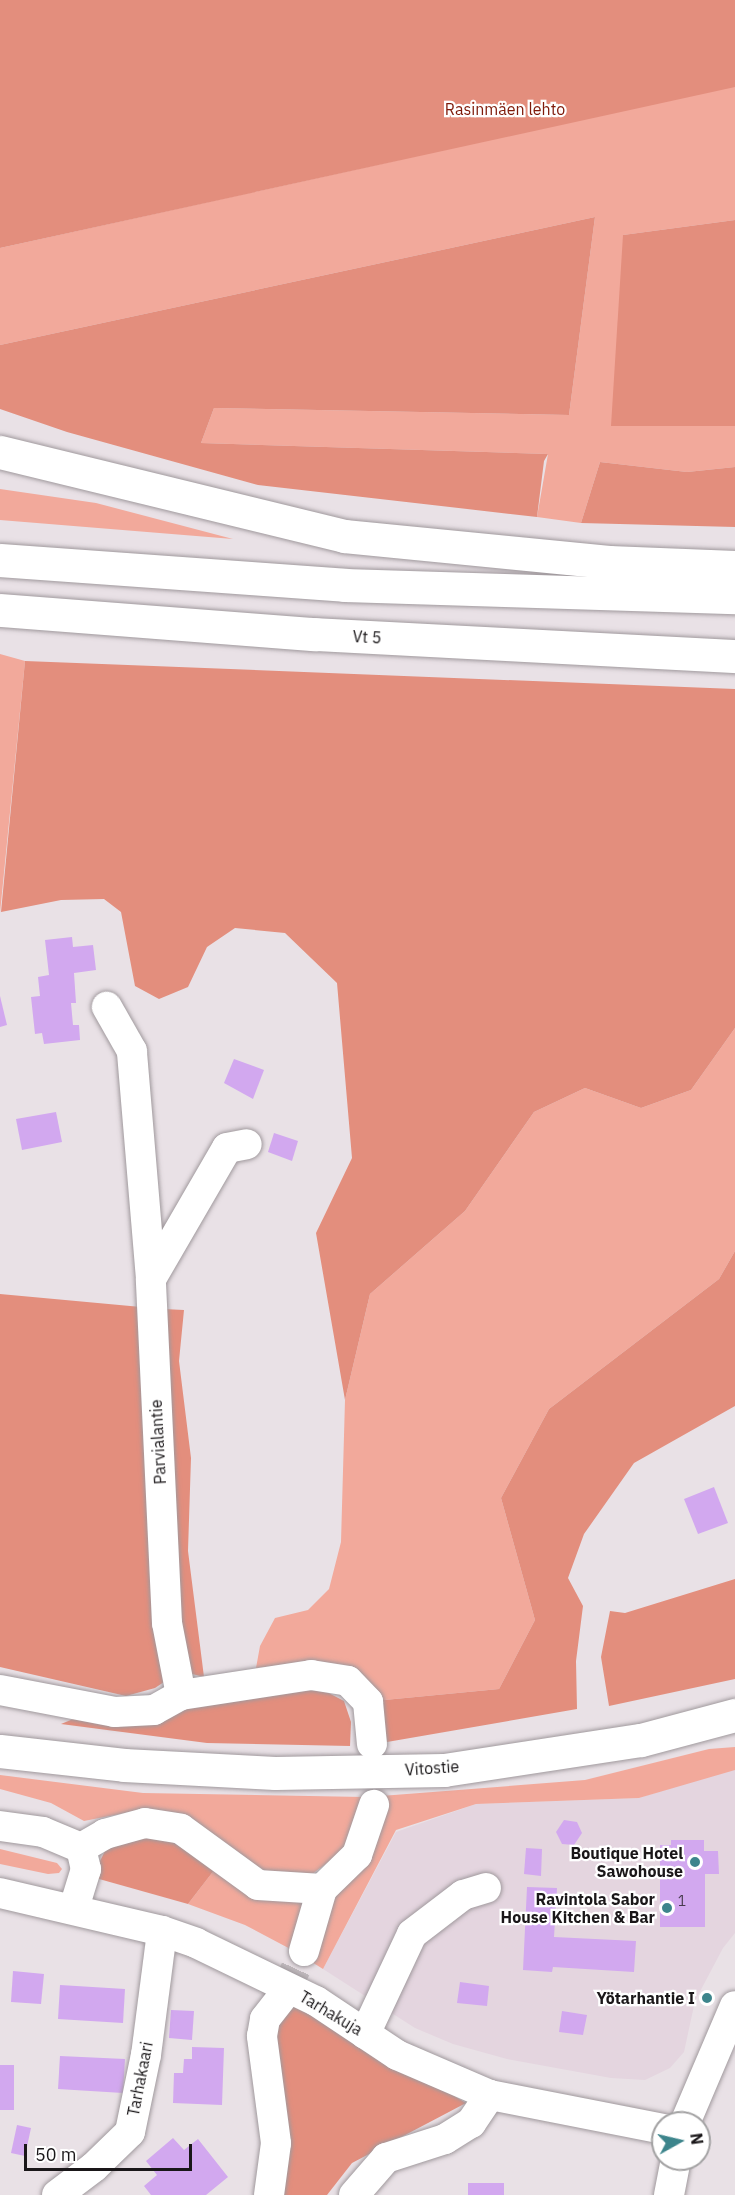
<!DOCTYPE html>
<meta charset="utf-8">
<style>
body{margin:0}
#map{position:relative;width:735px;height:2195px;overflow:hidden;background:#e9e1e6;font-family:"IBM Plex Sans",sans-serif}
div>[style]{position:absolute}
.built>*{inset:0;background:#e4d5df}
.green>*{inset:0;background:#f2a99b}
.forest>*{inset:0;background:#e38e7d}
.building>*{inset:0;background:#d2a8ef}
.minor-tunnel>*{height:30px;margin-top:-15px;transform-origin:0;background:repeating-linear-gradient(90deg,#c0b9bd 0 30px,transparent 0 45px)}
.roads{filter:drop-shadow(0 0 2px #a0999d) drop-shadow(0 0 2px #a0999d)}
.minor>*{height:30px;margin:-15px;padding:0 15px;transform-origin:15px;border-radius:15px;background:#fff}
.major>*{height:33px;margin:-16.5px;padding:0 16.5px;transform-origin:16.5px;border-radius:16.5px;background:#fff}
.highway>*{height:33px;margin:-16.5px;padding:0 16.5px;transform-origin:16.5px;border-radius:16.5px;background:#fff}
.dots>*{width:16px;height:16px;translate:-50% -50%;box-sizing:border-box;border:3px solid #fff;border-radius:50%}
span{translate:-50% -50%;white-space:nowrap;text-align:center;line-height:1.15;-webkit-text-stroke:4.5px #fff;paint-order:stroke}
.number-label{font-size:14px;color:#483b4e}
.number-label span{-webkit-text-stroke-width:0}
.park-label{font-size:16px;color:#7e1a0a}
.street-label{font-size:16px;color:#1a1719}
.poi-label{font-size:16px;color:#1a1719;font-weight:700}
.right{translate:-100% -50%;text-align:right}
.north{position:absolute;left:651px;top:2111px;width:60px;height:60px;box-sizing:border-box;background:#fff;border:2px solid #a3a2a3;border-radius:50%;rotate:82deg;font-size:16px;font-weight:700;line-height:24px;text-align:center;color:#1a1719}
.north::after{content:'';display:block;margin:auto;width:21px;height:27px;background:#3d858c;clip-path:polygon(50% 0,100% 100%,50% 72%,0 100%)}
.scale{position:absolute;left:24px;top:2144px;width:168px;height:27px;box-sizing:border-box;border:3px solid #1a1719;border-top:0;padding-left:8px;font-size:18px;line-height:21px;white-space:nowrap;color:#1a1719;-webkit-text-stroke:4px #fff;paint-order:stroke}
</style>
<div id="map">
<div class="built">
<i style="clip-path:polygon(728px 1770px,735px 1770px,735px 1933px,723px 1948px,695px 2001px,684px 2052px,670px 2068px,645px 2080px,611px 2078px,507px 2059px,453px 2044px,415px 2028px,323px 1969px,396px 1832px,476px 1804px,639px 1798px)"></i>
</div>
<div class="green">
<i style="clip-path:polygon(735px 0,735px 220px,623px 235px,704px 426px,728px 426px,735px 406px,735px 467px,687px 472px,600px 462px,581px 523px,537px 517px,548px 454px,201px 443px,214px 408px,569px 415px,595px 217px,0 345px,0 248px,399px 160px)"></i>
<i style="clip-path:polygon(0 489px,96px 503px,233px 539px,0 520px)"></i>
<i style="clip-path:polygon(0 654px,25px 661px,0 913px)"></i>
<i style="clip-path:polygon(735px 1028px,735px 1251px,719px 1279px,549px 1409px,501px 1498px,535px 1620px,499px 1689px,374px 1701px,315px 1662px,256px 1668px,260px 1646px,275px 1618px,308px 1610px,329px 1589px,341px 1542px,345px 1400px,370px 1294px,465px 1211px,534px 1112px,585px 1088px,641px 1108px,691px 1090px)"></i>
<i style="clip-path:polygon(735px 1747px,735px 1770px,639px 1798px,476px 1804px,396px 1830px,323px 1969px,307px 1959px,381px 1796px,585px 1780px,709px 1749px)"></i>
<i style="clip-path:polygon(0 1775px,143px 1793px,364px 1797px,356px 1831px,338px 1855px,308px 1877px,275px 1879px,145px 1809px,84px 1821px,51px 1803px,0 1789px)"></i>
<i style="clip-path:polygon(0 1849px,57px 1863px,62px 1869px,59px 1873px,48px 1874px,0 1864px)"></i>
<i style="clip-path:polygon(215px 1869px,315px 1895px,296px 1952px,245px 1925px,188px 1904px)"></i>
</div>
<div class="forest">
<i style="clip-path:polygon(0 0,735px 0,735px 87px,0 248px)"></i>
<i style="clip-path:polygon(595px 217px,569px 415px,214px 408px,201px 443px,548px 454px,544px 461px,537px 517px,258px 485px,67px 432px,0 409px,0 345px)"></i>
<i style="clip-path:polygon(735px 220px,735px 426px,611px 426px,623px 235px)"></i>
<i style="clip-path:polygon(600px 462px,687px 472px,735px 467px,735px 527px,581px 523px)"></i>
<i style="clip-path:polygon(25px 661px,735px 689px,735px 1028px,691px 1090px,641px 1108px,585px 1088px,534px 1112px,465px 1211px,370px 1294px,345px 1400px,316px 1233px,352px 1158px,337px 983px,285px 933px,235px 928px,207px 947px,188px 987px,159px 999px,135px 986px,121px 912px,104px 899px,61px 900px,1px 912px)"></i>
<i style="clip-path:polygon(735px 1251px,735px 1406px,634px 1463px,584px 1534px,568px 1578px,583px 1606px,576px 1661px,577px 1709px,387px 1742px,374px 1701px,499px 1689px,535px 1620px,501px 1498px,549px 1409px,719px 1279px)"></i>
<i style="clip-path:polygon(0 1294px,141px 1307px,170px 1678px,155px 1688px,126px 1696px,0 1667px)"></i>
<i style="clip-path:polygon(163px 1309px,184px 1310px,179px 1361px,191px 1458px,188px 1551px,204px 1677px,188px 1673px,173px 1586px)"></i>
<i style="clip-path:polygon(735px 1579px,735px 1679px,609px 1706px,601px 1657px,610px 1611px,625px 1613px)"></i>
<i style="clip-path:polygon(323px 1690px,344px 1701px,351px 1722px,350px 1746px,207px 1743px,61px 1724px,78px 1717px,276px 1691px)"></i>
<i style="clip-path:polygon(131px 1833px,168px 1839px,215px 1869px,188px 1904px,92px 1877px,106px 1849px)"></i>
<i style="clip-path:polygon(290px 1999px,466px 2103px,352px 2163px,327px 2195px,280px 2195px,271px 2039px)"></i>
</div>
<div class="building">
<i style="clip-path:polygon(72px 937px,73px 947px,93px 945px,96px 970px,74px 973px,76px 1003px,71px 1003px,73px 1025px,79px 1025px,80px 1040px,44px 1044px,42px 1033px,35px 1034px,31px 997px,40px 996px,38px 977px,49px 975px,45px 940px)"></i>
<i style="clip-path:polygon(0 996px,7px 1025px,0 1027px)"></i>
<i style="clip-path:polygon(234px 1059px,264px 1070px,253px 1099px,224px 1083px)"></i>
<i style="clip-path:polygon(56px 1112px,62px 1142px,22px 1150px,16px 1119px)"></i>
<i style="clip-path:polygon(274px 1133px,298px 1141px,292px 1161px,268px 1152px)"></i>
<i style="clip-path:polygon(714px 1487px,728px 1523px,698px 1534px,684px 1499px)"></i>
<i style="clip-path:polygon(564px 1820px,577px 1822px,582px 1833px,574px 1845px,562px 1844px,556px 1832px)"></i>
<i style="clip-path:polygon(671px 1840px,704px 1840px,704px 1851px,718px 1851px,719px 1874px,705px 1874px,705px 1927px,660px 1927px,660px 1845px,671px 1845px)"></i>
<i style="clip-path:polygon(526px 1848px,542px 1849px,541px 1876px,524px 1874px)"></i>
<i style="clip-path:polygon(527px 1887px,557px 1888px,554px 1937px,636px 1941px,634px 1972px,553px 1967px,552px 1972px,523px 1970px)"></i>
<i style="clip-path:polygon(13px 1971px,44px 1974px,41px 2004px,11px 2002px)"></i>
<i style="clip-path:polygon(460px 1982px,489px 1986px,487px 2006px,457px 2003px)"></i>
<i style="clip-path:polygon(60px 1985px,125px 1989px,123px 2023px,58px 2019px)"></i>
<i style="clip-path:polygon(171px 2010px,194px 2011px,192px 2040px,169px 2038px)"></i>
<i style="clip-path:polygon(562px 2011px,587px 2015px,583px 2035px,559px 2032px)"></i>
<i style="clip-path:polygon(192px 2047px,224px 2048px,222px 2105px,173px 2103px,174px 2073px,183px 2073px,184px 2059px,192px 2059px)"></i>
<i style="clip-path:polygon(60px 2056px,125px 2059px,123px 2093px,58px 2089px)"></i>
<i style="clip-path:polygon(0 2065px,14px 2065px,14px 2110px,0 2110px)"></i>
<i style="clip-path:polygon(17px 2125px,31px 2128px,25px 2156px,11px 2153px)"></i>
<i style="clip-path:polygon(173px 2138px,184px 2150px,198px 2139px,228px 2177px,206px 2195px,151px 2195px,144px 2186px,157px 2175px,146px 2161px)"></i>
<i style="clip-path:polygon(468px 2183px,504px 2183px,504px 2195px,468px 2195px)"></i>
</div>
<div class="minor-tunnel">
<i style="left:283px;top:1996px;width:50px;rotate:-65deg"></i>
</div>
<div class="roads">
<div class="minor">
<i style="left:151px;top:1279px;width:151px;rotate:-59.9deg"></i>
<i style="left:227px;top:1148px;width:20px;rotate:-11deg"></i>
<i style="left:0;top:1690px;width:117px;rotate:10.8deg"></i>
<i style="left:115px;top:1712px;width:39px;rotate:-3deg"></i>
<i style="left:154px;top:1710px;width:31px;rotate:-29deg"></i>
<i style="left:181px;top:1695px;width:73px;rotate:-101deg"></i>
<i style="left:167px;top:1623px;width:344px;rotate:-92.7deg"></i>
<i style="left:151px;top:1279px;width:229px;rotate:-94.8deg"></i>
<i style="left:132px;top:1051px;width:51px;rotate:-119.6deg"></i>
<i style="left:181px;top:1695px;width:132px;rotate:-8.7deg"></i>
<i style="left:311px;top:1675px;width:37px;rotate:9deg"></i>
<i style="left:348px;top:1681px;width:29px;rotate:46deg"></i>
<i style="left:368px;top:1702px;width:42px;rotate:84.6deg"></i>
<i style="left:0;top:1826px;width:43px;rotate:7.9deg"></i>
<i style="left:43px;top:1832px;width:41px;rotate:22.8deg"></i>
<i style="left:81px;top:1848px;width:22px;rotate:77deg"></i>
<i style="left:86px;top:1869px;width:41px;rotate:107.1deg"></i>
<i style="left:81px;top:1848px;width:28px;rotate:-30deg"></i>
<i style="left:105px;top:1834px;width:41px;rotate:-15.4deg"></i>
<i style="left:145px;top:1823px;width:36px;rotate:9deg"></i>
<i style="left:181px;top:1829px;width:95px;rotate:36deg"></i>
<i style="left:258px;top:1885px;width:64px;rotate:3.6deg"></i>
<i style="left:322px;top:1889px;width:49px;rotate:-44.2deg"></i>
<i style="left:357px;top:1855px;width:53px;rotate:-71.2deg"></i>
<i style="left:0;top:1893px;width:166px;rotate:13.2deg"></i>
<i style="left:162px;top:1931px;width:36px;rotate:19deg"></i>
<i style="left:196px;top:1943px;width:133px;rotate:25.8deg"></i>
<i style="left:316px;top:2001px;width:97px;rotate:33.7deg"></i>
<i style="left:397px;top:2055px;width:101px;rotate:23.3deg"></i>
<i style="left:490px;top:2095px;width:176px;rotate:11.1deg"></i>
<i style="left:304px;top:1951px;width:65px;rotate:-73.8deg"></i>
<i style="left:365px;top:2034px;width:110px;rotate:-64.8deg"></i>
<i style="left:412px;top:1934px;width:64px;rotate:-37.4deg"></i>
<i style="left:463px;top:1895px;width:24px;rotate:-17deg"></i>
<i style="left:685px;top:2123px;width:127px;rotate:-66.9deg"></i>
<i style="left:57px;top:2195px;width:46px;rotate:-37.1deg"></i>
<i style="left:94px;top:2167px;width:50px;rotate:-44.2deg"></i>
<i style="left:130px;top:2132px;width:79px;rotate:-78.3deg"></i>
<i style="left:146px;top:2055px;width:125px;rotate:-82.6deg"></i>
<i style="left:269px;top:2195px;width:52px;rotate:-82.3deg"></i>
<i style="left:276px;top:2143px;width:108px;rotate:-97.5deg"></i>
<i style="left:262px;top:2036px;width:17px;rotate:-80deg"></i>
<i style="left:265px;top:2019px;width:29px;rotate:-52deg"></i>
<i style="left:354px;top:2195px;width:49px;rotate:-49.1deg"></i>
<i style="left:386px;top:2158px;width:62px;rotate:-17.9deg"></i>
<i style="left:445px;top:2139px;width:31px;rotate:-32deg"></i>
<i style="left:471px;top:2123px;width:34px;rotate:-56deg"></i>
<i style="left:669px;top:2195px;width:37px;rotate:-79deg"></i>
</div>
<div class="major">
<i style="left:0;top:1751px;width:125px;rotate:6.4deg"></i>
<i style="left:124px;top:1765px;width:151px;rotate:3deg"></i>
<i style="left:275px;top:1773px;width:169px;rotate:-1deg"></i>
<i style="left:444px;top:1770px;width:199px;rotate:-8.7deg"></i>
<i style="left:641px;top:1740px;width:97px;rotate:-14.9deg"></i>
</div>
<div class="highway">
<i style="left:0;top:452px;width:354px;rotate:13.7deg"></i>
<i style="left:344px;top:536px;width:266px;rotate:5.6deg"></i>
<i style="left:609px;top:562px;width:126px;rotate:2.3deg"></i>
<i style="left:0;top:560px;width:346px;rotate:4.1deg"></i>
<i style="left:345px;top:585px;width:390px;rotate:1.8deg"></i>
<i style="left:0;top:610px;width:315px;rotate:4.4deg"></i>
<i style="left:314px;top:634px;width:422px;rotate:3deg"></i>
</div>
</div>
<div class="dots">
<i style="left:695px;top:1862px;background:#3d858c"></i>
<i style="left:667px;top:1908px;background:#3d858c"></i>
<i style="left:707px;top:1998px;background:#3d858c"></i>
</div>
<div class="number-label">
<span style="left:682px;top:1901px">1</span>
</div>
<div class="park-label">
<span style="left:505px;top:109px">Rasinmäen lehto</span>
</div>
<div class="street-label">
<span style="left:367px;top:637px;rotate:3deg">Vt 5</span>
<span style="left:158px;top:1442px;rotate:-93deg">Parvialantie</span>
<span style="left:432px;top:1768px;rotate:-4deg">Vitostie</span>
<span style="left:331px;top:2013px;rotate:31deg">Tarhakuja</span>
<span style="left:140px;top:2079px;rotate:-79deg">Tarhakaari</span>
</div>
<div class="poi-label">
<span class="right" style="left:683px;top:1862px">Boutique Hotel<br>Sawohouse</span>
<span class="right" style="left:655px;top:1908px">Ravintola Sabor<br>House Kitchen &amp; Bar</span>
<span class="right" style="left:695px;top:1998px">Yötarhantie I</span>
</div>
<div class="north">N</div>
<div class="scale">50 m</div>
</div>
